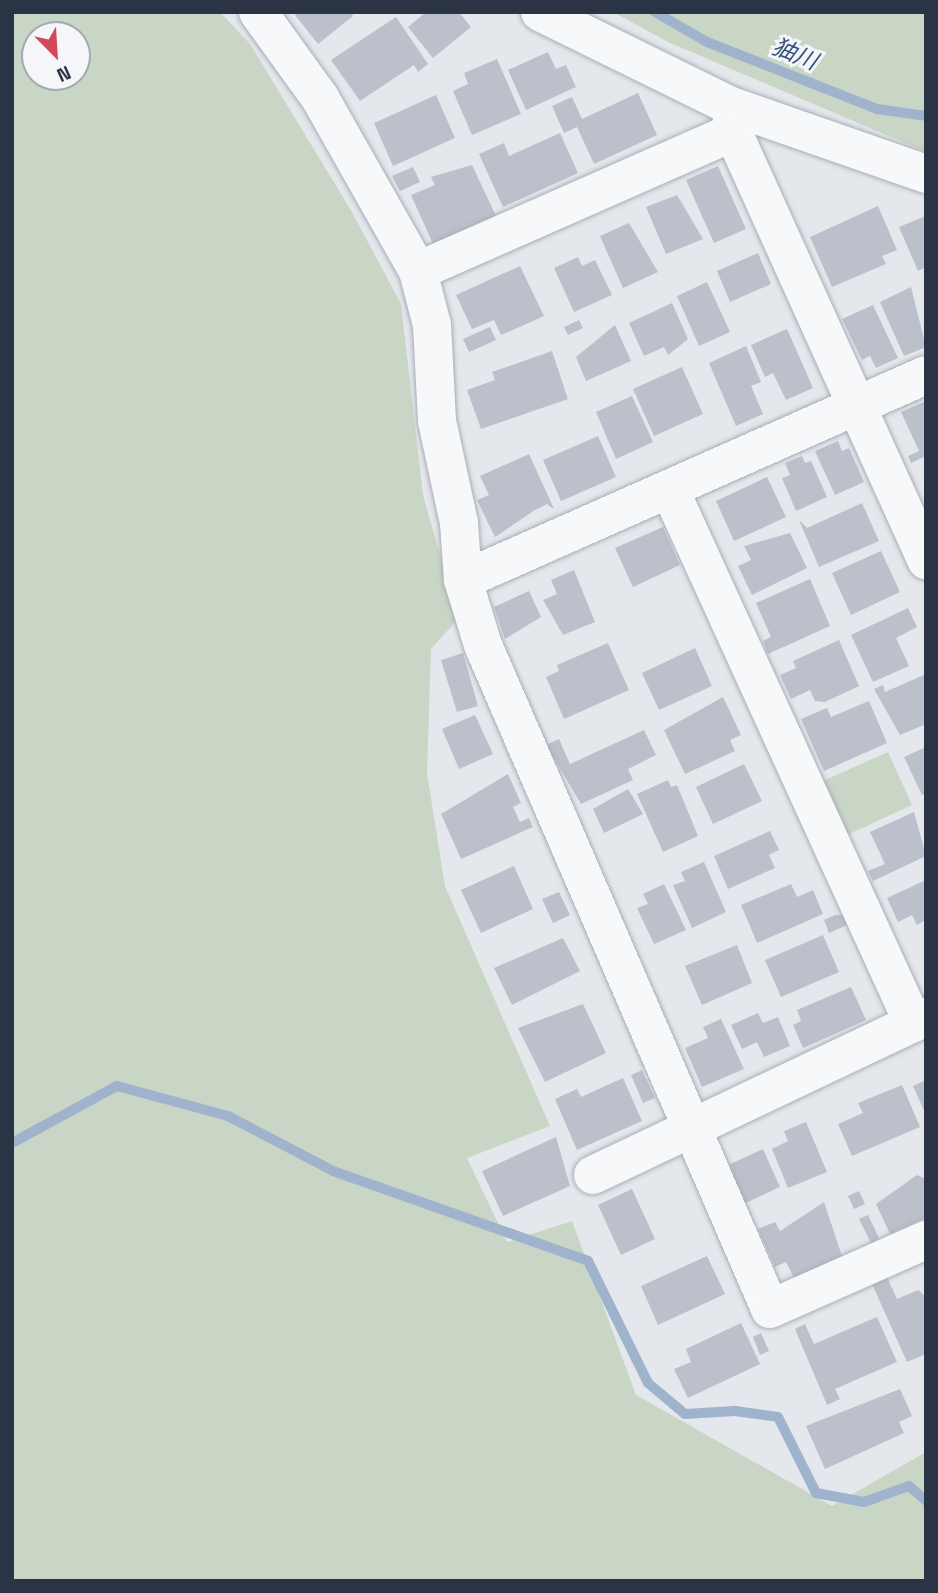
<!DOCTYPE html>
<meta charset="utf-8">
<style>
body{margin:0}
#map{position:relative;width:938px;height:1593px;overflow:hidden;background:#e4e7ec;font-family:"Space Grotesk","Noto Sans JP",sans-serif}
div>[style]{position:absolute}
.green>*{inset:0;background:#c9d6c5}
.stream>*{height:10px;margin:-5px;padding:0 5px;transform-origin:5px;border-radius:5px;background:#9fb4cc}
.building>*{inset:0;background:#bbc0ca}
.roads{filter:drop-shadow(0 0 2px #a9aeb7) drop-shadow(0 0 2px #a9aeb7)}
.street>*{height:38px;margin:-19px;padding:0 19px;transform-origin:19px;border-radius:19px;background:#f7f8fa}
span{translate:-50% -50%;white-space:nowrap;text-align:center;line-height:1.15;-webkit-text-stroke:6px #f4f6f9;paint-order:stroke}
.water-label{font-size:23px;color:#34527a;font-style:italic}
.frame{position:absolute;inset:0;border:14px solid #2b3445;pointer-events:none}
.north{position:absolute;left:21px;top:21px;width:70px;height:70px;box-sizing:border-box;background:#f4f6f9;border:2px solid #a4a8b1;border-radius:50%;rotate:156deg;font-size:19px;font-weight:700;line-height:28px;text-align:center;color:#2b3445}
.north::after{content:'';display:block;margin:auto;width:24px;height:32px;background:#d1495b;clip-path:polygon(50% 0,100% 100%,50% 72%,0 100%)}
</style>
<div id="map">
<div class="green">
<i style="clip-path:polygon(evenodd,12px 12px,220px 12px,250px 44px,352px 212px,401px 304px,423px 495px,458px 619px,431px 649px,427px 773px,445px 886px,550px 1126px,467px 1158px,507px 1242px,572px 1221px,636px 1395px,832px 1506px,926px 1452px,926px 1581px,12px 1581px,12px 12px,35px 35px,77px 35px,77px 77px,35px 77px,35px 35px)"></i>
<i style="clip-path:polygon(613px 12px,926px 12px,926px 152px,668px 42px)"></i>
<i style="clip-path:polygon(888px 752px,912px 805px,847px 835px,823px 781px)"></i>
</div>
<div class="stream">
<i style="left:655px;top:12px;width:60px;rotate:30deg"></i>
<i style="left:707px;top:42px;width:183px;rotate:21.5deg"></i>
<i style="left:877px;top:109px;width:49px;rotate:8.1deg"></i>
<i style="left:12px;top:1143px;width:119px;rotate:-28.5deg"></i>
<i style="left:117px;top:1086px;width:115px;rotate:15.1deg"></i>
<i style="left:228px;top:1116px;width:119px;rotate:27.6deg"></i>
<i style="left:333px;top:1171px;width:270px;rotate:19.4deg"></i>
<i style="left:588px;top:1261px;width:136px;rotate:63.8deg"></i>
<i style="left:648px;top:1383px;width:48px;rotate:40deg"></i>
<i style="left:685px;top:1414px;width:50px;rotate:-3.4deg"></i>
<i style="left:735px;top:1411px;width:43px;rotate:7.9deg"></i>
<i style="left:778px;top:1417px;width:85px;rotate:63.4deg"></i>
<i style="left:816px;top:1493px;width:49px;rotate:10.6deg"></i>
<i style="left:864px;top:1502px;width:48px;rotate:-19.6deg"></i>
<i style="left:909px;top:1486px;width:23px;rotate:41deg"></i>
</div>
<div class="building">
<i style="clip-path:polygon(299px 12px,351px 12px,353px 16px,318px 44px,295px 15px)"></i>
<i style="clip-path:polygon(426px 12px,459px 12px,471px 27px,433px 58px,408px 27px)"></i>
<i style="clip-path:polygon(396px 17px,428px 64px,418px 72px,414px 65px,360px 101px,331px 60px)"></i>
<i style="clip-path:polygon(548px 52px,556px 69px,566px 65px,576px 87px,526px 110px,508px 70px)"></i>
<i style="clip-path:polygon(497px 59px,521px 114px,472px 135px,453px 91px,468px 84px,464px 73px)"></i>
<i style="clip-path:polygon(638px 93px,657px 135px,594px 164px,577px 127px,564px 133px,552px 106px,572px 97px,582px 119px)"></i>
<i style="clip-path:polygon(436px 95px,455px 138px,393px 166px,374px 123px)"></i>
<i style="clip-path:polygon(560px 133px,578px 173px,503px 207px,479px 154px,504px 143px,509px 156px)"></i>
<i style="clip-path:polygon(472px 165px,496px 216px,433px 244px,411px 195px,435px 185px,431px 177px)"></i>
<i style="clip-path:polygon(718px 166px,746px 229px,714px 243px,686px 180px)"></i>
<i style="clip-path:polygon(413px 167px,420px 182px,400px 191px,392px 176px)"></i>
<i style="clip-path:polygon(677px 195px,703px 239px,666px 254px,646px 207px)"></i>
<i style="clip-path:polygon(878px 206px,897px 250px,882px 256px,886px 264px,832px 287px,810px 237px)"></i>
<i style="clip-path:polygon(926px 216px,926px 267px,918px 271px,899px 227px)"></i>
<i style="clip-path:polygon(629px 223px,658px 272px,623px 288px,600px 236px)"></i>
<i style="clip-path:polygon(758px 253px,771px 284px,730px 302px,717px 271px)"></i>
<i style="clip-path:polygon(578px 257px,582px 266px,595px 260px,612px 295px,574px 312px,554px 268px)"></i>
<i style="clip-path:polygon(520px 266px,544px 316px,501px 335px,494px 320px,472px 329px,456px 295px)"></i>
<i style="clip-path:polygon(707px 282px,730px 332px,699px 346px,677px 296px)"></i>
<i style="clip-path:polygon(911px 287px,926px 347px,904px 356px,880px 302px)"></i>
<i style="clip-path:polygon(672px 303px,688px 339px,668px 355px,664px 347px,644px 356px,629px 323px)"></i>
<i style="clip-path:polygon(873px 305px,898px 358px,876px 368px,870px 356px,862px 360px,842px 319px)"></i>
<i style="clip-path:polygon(579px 320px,583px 328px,568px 335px,564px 327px)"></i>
<i style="clip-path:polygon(615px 325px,631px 361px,586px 381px,576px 357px)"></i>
<i style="clip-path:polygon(490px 327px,496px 340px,469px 352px,463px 339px)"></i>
<i style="clip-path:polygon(787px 329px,813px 388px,786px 400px,773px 373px,765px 377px,751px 345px)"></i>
<i style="clip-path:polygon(746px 346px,761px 382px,751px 386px,763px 414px,736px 426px,709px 363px)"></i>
<i style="clip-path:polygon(552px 351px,568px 399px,481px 429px,467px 390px,495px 380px,492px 372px)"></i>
<i style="clip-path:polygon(682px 367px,703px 414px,654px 436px,633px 389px)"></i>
<i style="clip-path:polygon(632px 396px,653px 442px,616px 459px,596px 412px)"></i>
<i style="clip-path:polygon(926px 401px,926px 456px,911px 463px,908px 456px,919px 451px,901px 412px)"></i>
<i style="clip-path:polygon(598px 436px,616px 477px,561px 501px,543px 460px)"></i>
<i style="clip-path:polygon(838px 441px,842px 451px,849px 448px,864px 482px,835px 495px,815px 451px)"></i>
<i style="clip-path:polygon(529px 454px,554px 509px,547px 504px,535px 510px,495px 537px,477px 500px,489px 495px,480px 476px)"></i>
<i style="clip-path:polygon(802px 456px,805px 463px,811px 461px,827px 497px,796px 511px,782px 478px,790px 475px,785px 463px)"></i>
<i style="clip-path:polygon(767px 477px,786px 517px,734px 541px,716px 501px)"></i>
<i style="clip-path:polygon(862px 503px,879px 541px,819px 567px,799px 520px,807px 528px)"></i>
<i style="clip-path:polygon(663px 527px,680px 565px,633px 587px,615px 548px)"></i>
<i style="clip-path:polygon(790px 533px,807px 568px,752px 595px,738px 566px,751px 560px,744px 546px)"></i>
<i style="clip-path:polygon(881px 551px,900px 592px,851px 615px,832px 573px)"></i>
<i style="clip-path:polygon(574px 570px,595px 622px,563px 635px,543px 600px,557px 594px,551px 580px)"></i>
<i style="clip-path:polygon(810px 579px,830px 626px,768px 654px,763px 641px,771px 637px,756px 603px)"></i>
<i style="clip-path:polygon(529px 591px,541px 617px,505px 639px,494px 607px)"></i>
<i style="clip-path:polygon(908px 608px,917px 627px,896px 638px,909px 666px,873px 682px,851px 635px)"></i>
<i style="clip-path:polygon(839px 640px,859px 686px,825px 702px,815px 701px,810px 690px,791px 699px,780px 675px,796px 668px,793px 661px)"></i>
<i style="clip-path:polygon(608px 643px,629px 690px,564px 719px,546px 677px,559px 671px,557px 665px)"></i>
<i style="clip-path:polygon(695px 648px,712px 686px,659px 710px,642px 673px)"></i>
<i style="clip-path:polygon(463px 653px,478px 706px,457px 712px,441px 660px)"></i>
<i style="clip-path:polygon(926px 674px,926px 724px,900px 735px,874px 689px,883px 685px,885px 692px)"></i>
<i style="clip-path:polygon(723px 697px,741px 735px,730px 740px,735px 751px,685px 774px,664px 730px)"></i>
<i style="clip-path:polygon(869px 701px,887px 743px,824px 771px,801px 719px,827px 708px,831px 717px)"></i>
<i style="clip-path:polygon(475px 715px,493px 754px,459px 769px,442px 729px)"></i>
<i style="clip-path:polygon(644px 730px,656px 755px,628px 769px,633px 780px,581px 804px,546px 745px,559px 739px,570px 764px)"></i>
<i style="clip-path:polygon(926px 747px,926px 793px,922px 795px,904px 757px)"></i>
<i style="clip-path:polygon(744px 764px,762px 801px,713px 824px,696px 787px)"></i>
<i style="clip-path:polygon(508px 774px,521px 803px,513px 807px,520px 822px,529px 818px,533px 827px,461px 859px,441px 814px)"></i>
<i style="clip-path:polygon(668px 780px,671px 787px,677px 785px,698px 836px,663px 852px,637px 794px)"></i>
<i style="clip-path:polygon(628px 789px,643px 814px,604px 833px,593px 809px)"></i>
<i style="clip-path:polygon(914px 812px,926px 856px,873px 881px,868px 871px,885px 864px,870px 832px)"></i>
<i style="clip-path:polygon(770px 831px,779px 850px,769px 855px,775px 868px,728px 889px,714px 856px)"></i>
<i style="clip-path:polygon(704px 862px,726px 912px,692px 928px,673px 885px,685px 881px,681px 872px)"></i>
<i style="clip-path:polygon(514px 866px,533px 909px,481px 933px,461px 890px)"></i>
<i style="clip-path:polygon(926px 880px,926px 920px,917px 925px,912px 915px,898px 922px,887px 898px)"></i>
<i style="clip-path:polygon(664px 884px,686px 930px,654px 944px,637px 908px,648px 904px,643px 894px)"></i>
<i style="clip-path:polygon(791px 884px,797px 897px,813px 890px,823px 914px,757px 943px,741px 905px)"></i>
<i style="clip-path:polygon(559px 892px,570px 915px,553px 923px,542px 899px)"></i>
<i style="clip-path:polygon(835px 915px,844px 915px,847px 925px,829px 933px,824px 920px)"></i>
<i style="clip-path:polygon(823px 935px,839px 972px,781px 997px,765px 960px)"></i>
<i style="clip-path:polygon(563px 938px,580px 971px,512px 1005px,494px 968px)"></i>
<i style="clip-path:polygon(737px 945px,752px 983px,702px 1005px,685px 966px)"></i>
<i style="clip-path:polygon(851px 987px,866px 1020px,803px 1048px,793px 1025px,801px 1021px,797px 1010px)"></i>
<i style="clip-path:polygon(583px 1004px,606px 1053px,545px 1082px,518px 1028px)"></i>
<i style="clip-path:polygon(758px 1013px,763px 1023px,778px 1017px,790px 1046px,764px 1057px,757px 1042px,742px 1049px,731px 1025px)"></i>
<i style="clip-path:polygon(721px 1019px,744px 1069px,702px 1087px,685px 1048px,708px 1038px,703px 1027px)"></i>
<i style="clip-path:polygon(642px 1070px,655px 1098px,643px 1103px,631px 1075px)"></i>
<i style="clip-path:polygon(623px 1078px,642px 1121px,577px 1150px,555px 1099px,577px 1089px,581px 1097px)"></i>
<i style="clip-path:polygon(926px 1080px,926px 1115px,913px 1086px)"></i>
<i style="clip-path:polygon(902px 1085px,920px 1127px,852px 1156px,838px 1124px,863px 1113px,858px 1103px)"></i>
<i style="clip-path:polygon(806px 1122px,827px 1172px,788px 1188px,772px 1149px,788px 1141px,784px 1131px)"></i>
<i style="clip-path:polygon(556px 1137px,570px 1186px,503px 1216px,482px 1171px)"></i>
<i style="clip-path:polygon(763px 1149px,780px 1187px,741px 1205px,724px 1167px)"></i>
<i style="clip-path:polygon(917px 1175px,926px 1179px,926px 1218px,890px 1234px,876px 1204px)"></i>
<i style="clip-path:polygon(632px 1189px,655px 1239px,621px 1255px,598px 1205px)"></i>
<i style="clip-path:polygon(859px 1191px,865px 1204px,854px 1209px,848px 1196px)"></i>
<i style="clip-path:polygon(824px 1202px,842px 1256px,794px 1278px,786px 1262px,775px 1267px,758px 1229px,775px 1222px,780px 1231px)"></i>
<i style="clip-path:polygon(868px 1215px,879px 1238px,871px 1243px,859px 1219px)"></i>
<i style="clip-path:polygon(707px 1256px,725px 1294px,658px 1325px,641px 1286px)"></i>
<i style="clip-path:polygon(887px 1277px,897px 1299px,918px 1290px,926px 1297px,926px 1354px,907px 1362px,872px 1284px)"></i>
<i style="clip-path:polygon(877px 1317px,897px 1362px,835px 1389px,840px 1399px,827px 1405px,795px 1329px,805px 1324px,814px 1344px)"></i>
<i style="clip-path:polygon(741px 1323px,760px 1364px,688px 1398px,674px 1369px,691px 1362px,686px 1349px)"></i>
<i style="clip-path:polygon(761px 1333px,769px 1351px,760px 1355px,753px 1337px)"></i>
<i style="clip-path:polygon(900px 1389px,912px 1416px,899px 1422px,904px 1433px,825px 1469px,806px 1426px)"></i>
</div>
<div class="roads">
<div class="street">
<i style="left:258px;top:12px;width:106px;rotate:54.2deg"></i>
<i style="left:320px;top:98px;width:199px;rotate:60.5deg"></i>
<i style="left:418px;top:271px;width:56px;rotate:75.5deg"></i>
<i style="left:432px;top:325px;width:96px;rotate:87deg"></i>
<i style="left:437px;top:421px;width:104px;rotate:77.8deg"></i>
<i style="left:459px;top:523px;width:57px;rotate:86deg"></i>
<i style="left:463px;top:580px;width:68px;rotate:72.9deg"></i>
<i style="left:483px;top:645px;width:723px;rotate:66.62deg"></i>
<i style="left:770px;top:1309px;width:171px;rotate:-23.9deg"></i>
<i style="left:540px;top:12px;width:213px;rotate:26.2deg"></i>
<i style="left:731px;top:106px;width:207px;rotate:19.2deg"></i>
<i style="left:731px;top:106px;width:26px;rotate:86deg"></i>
<i style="left:733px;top:132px;width:470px;rotate:65.7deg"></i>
<i style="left:418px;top:271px;width:344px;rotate:-23.8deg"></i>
<i style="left:670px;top:490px;width:586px;rotate:65.49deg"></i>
<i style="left:463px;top:580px;width:506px;rotate:-23.88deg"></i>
<i style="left:593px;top:1175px;width:369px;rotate:-25.4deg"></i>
</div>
</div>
<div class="water-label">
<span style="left:795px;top:54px;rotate:22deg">㹨川</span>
</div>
<div class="frame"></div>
<div class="north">N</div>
</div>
